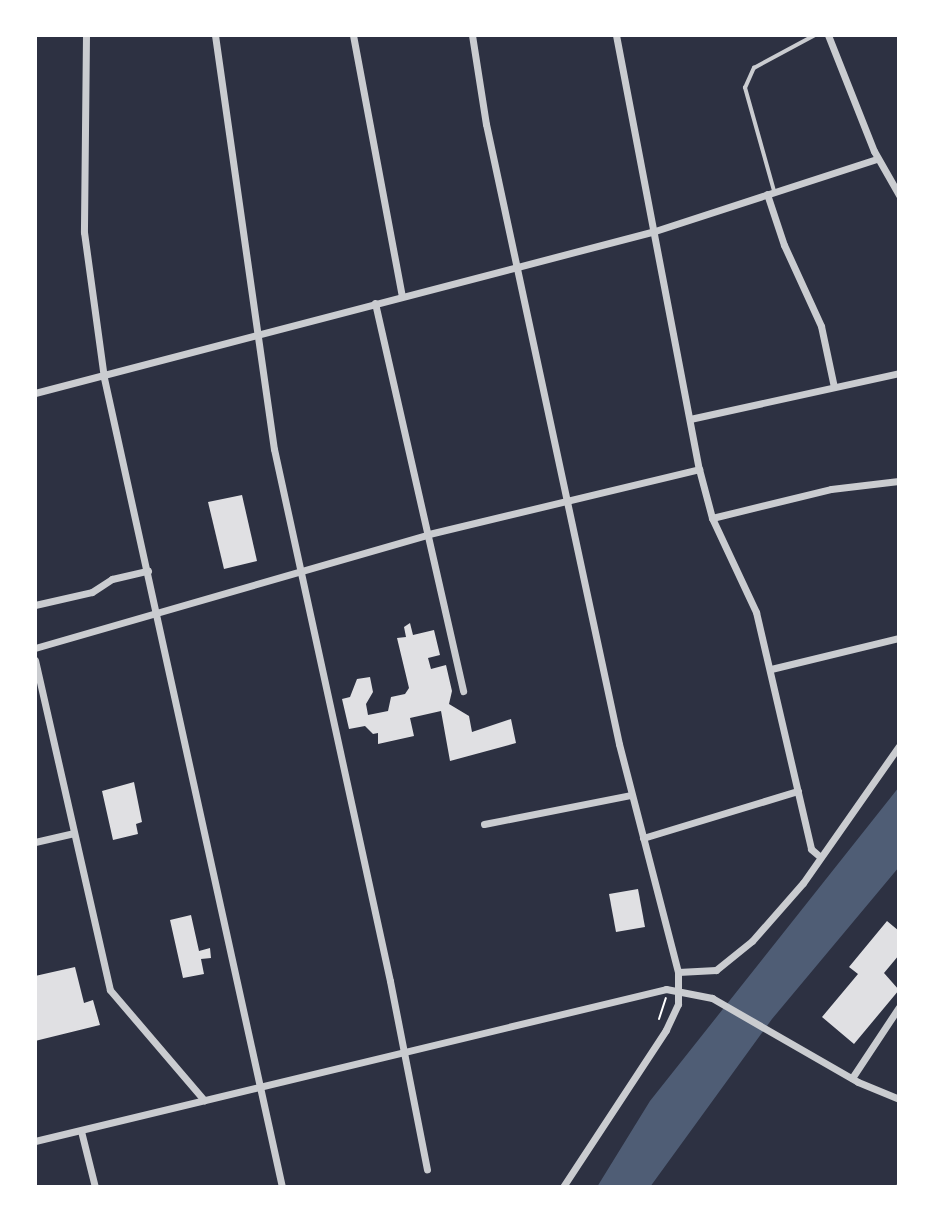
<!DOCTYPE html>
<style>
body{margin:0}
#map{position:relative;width:934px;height:1222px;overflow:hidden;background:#2d3142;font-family:Manrope,sans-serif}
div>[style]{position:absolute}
.water>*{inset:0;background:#4f5d75}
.building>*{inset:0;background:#e0e0e3}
.path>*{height:2px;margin:-1px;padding:0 1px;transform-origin:1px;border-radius:1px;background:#fff}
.service>*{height:3.5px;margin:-1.75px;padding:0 1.75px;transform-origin:1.75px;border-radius:1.75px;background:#caccd0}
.pedestrian>*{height:5px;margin:-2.5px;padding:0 2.5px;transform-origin:2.5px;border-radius:2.5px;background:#caccd0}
.minor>*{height:7px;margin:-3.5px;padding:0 3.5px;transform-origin:3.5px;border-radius:3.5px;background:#caccd0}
span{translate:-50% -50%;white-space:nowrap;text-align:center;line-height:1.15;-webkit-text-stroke:5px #fff;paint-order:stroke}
.frame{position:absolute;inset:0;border:37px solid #fff;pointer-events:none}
</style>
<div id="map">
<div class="water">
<i style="clip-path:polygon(899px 787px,899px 867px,772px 1019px,650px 1187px,597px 1187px,650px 1101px)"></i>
</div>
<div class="building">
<i style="clip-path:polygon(242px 495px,257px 561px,224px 569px,208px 502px)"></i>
<i style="clip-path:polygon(410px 623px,413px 635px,434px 630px,440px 655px,428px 658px,431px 669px,446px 665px,452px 691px,449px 704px,469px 716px,472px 732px,511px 719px,516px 743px,450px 761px,441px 711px,410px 718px,414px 736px,378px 744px,378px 733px,373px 734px,365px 726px,349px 729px,342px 699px,350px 697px,357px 679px,370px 677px,373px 692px,366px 704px,368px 715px,388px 711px,391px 697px,405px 694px,409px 688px,397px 638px,406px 637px,404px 627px)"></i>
<i style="clip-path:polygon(134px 782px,142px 822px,136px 824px,138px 834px,113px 840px,102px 791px)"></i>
<i style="clip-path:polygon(638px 889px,645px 927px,616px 932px,609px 894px)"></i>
<i style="clip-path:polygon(191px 915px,199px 951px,210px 948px,211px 958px,201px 959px,204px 974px,183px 978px,170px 920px)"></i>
<i style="clip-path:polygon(887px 921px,899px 931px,899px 955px,884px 973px,899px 990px,854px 1044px,822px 1017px,858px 974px,849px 967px)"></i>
<i style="clip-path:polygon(75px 967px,84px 1003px,93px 1000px,100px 1025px,35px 1041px,35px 976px)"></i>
</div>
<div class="path">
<i style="left:659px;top:1019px;width:22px;rotate:-72deg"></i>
</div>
<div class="service">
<i style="left:774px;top:191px;width:107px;rotate:-105.7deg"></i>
<i style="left:745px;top:88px;width:22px;rotate:-66deg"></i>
<i style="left:754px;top:68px;width:69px;rotate:-28.4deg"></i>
</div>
<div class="pedestrian">
<i style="left:898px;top:1187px;width:3px;rotate:-72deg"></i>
</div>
<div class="minor">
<i style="left:86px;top:35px;width:197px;rotate:90.6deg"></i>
<i style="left:84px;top:232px;width:147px;rotate:82.2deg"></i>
<i style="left:104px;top:378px;width:828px;rotate:77.59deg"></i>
<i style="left:215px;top:35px;width:418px;rotate:81.9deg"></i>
<i style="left:274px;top:449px;width:544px;rotate:77.7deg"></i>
<i style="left:390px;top:981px;width:192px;rotate:78.9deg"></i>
<i style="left:353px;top:35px;width:266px;rotate:79.4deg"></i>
<i style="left:472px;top:35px;width:90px;rotate:81.1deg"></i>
<i style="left:486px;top:124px;width:634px;rotate:77.89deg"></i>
<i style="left:619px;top:744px;width:236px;rotate:75.5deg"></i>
<i style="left:678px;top:972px;width:32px;rotate:90deg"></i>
<i style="left:678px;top:1004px;width:29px;rotate:115deg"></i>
<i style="left:666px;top:1030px;width:188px;rotate:123.3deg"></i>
<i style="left:616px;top:35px;width:442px;rotate:79.2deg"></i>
<i style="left:699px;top:469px;width:51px;rotate:75.1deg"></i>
<i style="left:712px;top:518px;width:104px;rotate:64.9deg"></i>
<i style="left:756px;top:612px;width:243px;rotate:76.9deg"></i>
<i style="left:811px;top:849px;width:11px;rotate:41deg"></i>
<i style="left:828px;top:35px;width:125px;rotate:68.4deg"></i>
<i style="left:874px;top:151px;width:51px;rotate:60.4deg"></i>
<i style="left:767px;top:194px;width:54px;rotate:71.6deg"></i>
<i style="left:784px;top:245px;width:89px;rotate:65.4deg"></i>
<i style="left:821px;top:326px;width:62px;rotate:78deg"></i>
<i style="left:375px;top:303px;width:398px;rotate:77.2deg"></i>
<i style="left:35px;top:393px;width:641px;rotate:-14.64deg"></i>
<i style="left:655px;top:231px;width:233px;rotate:-18deg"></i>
<i style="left:690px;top:419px;width:214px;rotate:-12.4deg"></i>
<i style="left:712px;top:518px;width:122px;rotate:-13.7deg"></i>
<i style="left:831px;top:489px;width:68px;rotate:-6.7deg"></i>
<i style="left:35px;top:605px;width:58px;rotate:-12.8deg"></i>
<i style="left:92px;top:592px;width:24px;rotate:-33deg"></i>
<i style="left:112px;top:579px;width:37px;rotate:-13deg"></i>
<i style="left:35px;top:648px;width:410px;rotate:-16.1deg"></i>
<i style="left:429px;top:534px;width:278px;rotate:-13.5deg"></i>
<i style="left:35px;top:660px;width:338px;rotate:77.2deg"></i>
<i style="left:110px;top:990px;width:145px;rotate:49.5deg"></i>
<i style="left:771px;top:669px;width:132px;rotate:-13.6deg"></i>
<i style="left:484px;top:824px;width:149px;rotate:-11.2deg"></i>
<i style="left:643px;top:838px;width:162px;rotate:-16.9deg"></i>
<i style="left:35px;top:842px;width:39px;rotate:-13deg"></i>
<i style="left:678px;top:972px;width:38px;rotate:-3deg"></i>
<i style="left:716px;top:970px;width:46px;rotate:-38.9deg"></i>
<i style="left:752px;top:941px;width:77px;rotate:-48.7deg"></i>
<i style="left:803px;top:883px;width:167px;rotate:-55deg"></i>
<i style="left:852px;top:1078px;width:85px;rotate:-56.5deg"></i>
<i style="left:81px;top:1131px;width:58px;rotate:76deg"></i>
<i style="left:35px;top:1141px;width:649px;rotate:-13.54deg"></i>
<i style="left:666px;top:989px;width:47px;rotate:11.1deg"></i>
<i style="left:712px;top:998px;width:168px;rotate:29.9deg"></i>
<i style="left:858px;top:1082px;width:44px;rotate:22.5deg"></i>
</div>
<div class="frame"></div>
</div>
